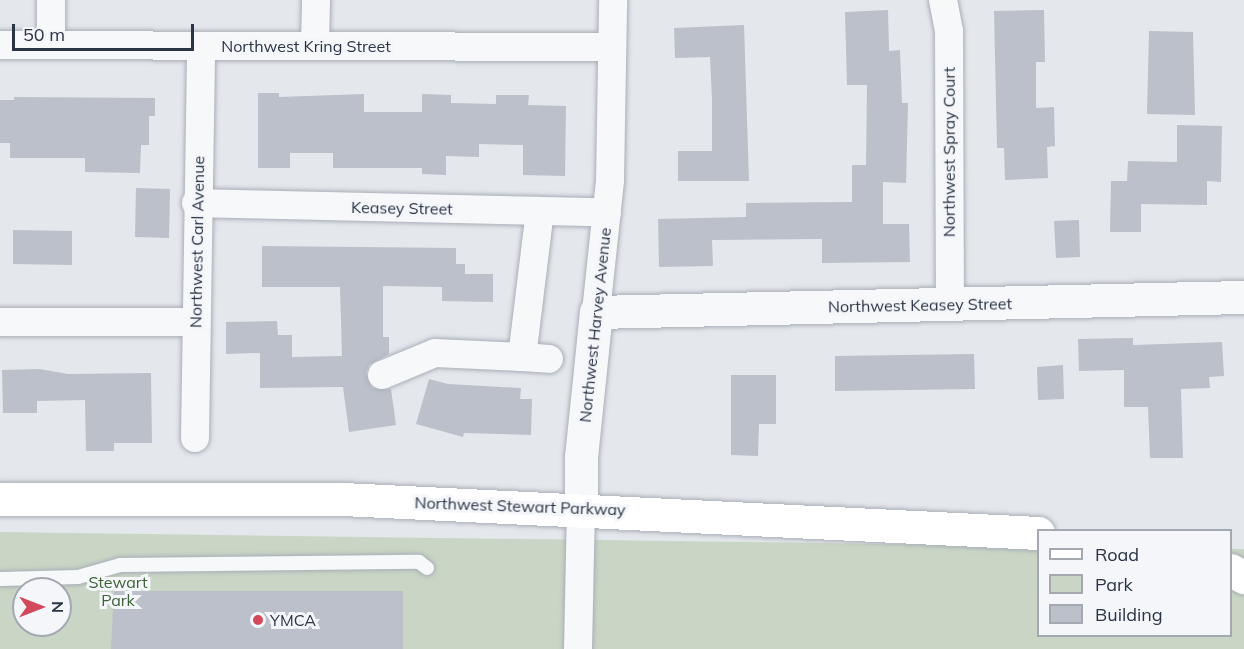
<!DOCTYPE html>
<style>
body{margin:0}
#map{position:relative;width:1244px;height:649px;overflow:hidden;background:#e4e7ec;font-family:Mulish,sans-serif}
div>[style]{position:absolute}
.green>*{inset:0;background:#c9d6c5}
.building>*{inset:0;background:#bbc0ca}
.roads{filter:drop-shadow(0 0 2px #a9aeb7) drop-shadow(0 0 2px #a9aeb7)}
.service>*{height:14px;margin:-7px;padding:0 7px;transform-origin:7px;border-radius:7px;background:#f7f8fa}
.minor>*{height:28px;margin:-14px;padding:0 14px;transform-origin:14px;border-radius:14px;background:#f7f8fa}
.tertiary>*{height:33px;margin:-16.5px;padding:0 16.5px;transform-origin:16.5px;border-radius:16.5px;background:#f7f8fa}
.secondary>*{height:33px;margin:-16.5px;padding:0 16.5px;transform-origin:16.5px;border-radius:16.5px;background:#fff}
.dots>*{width:16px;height:16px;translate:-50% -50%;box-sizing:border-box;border:3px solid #f4f6f9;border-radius:50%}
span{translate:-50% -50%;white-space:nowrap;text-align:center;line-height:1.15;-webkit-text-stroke:6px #f4f6f9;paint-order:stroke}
.street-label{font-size:16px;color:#2b3445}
.park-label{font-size:16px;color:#3f6138}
.poi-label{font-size:16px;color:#2b3445}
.left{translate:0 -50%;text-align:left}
.legend{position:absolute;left:1037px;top:529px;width:195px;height:108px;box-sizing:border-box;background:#f4f6f9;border:2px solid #a4a8b1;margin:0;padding:8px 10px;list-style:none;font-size:18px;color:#2b3445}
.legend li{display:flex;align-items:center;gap:12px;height:30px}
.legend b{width:30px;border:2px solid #a4a8b1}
.north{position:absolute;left:12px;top:577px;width:60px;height:60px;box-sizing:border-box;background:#f4f6f9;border:2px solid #a4a8b1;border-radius:50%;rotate:90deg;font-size:16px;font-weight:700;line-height:24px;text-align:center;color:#2b3445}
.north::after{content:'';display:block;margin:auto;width:21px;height:27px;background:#d1495b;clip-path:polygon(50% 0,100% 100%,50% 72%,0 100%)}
.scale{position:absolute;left:12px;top:24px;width:182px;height:27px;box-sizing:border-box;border:3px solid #2b3445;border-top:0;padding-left:8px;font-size:18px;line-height:21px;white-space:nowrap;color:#2b3445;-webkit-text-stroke:4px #f4f6f9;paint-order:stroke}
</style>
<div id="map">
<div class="green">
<i style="clip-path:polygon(evenodd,0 532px,1038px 546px,1038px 636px,1230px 636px,1231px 549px,1244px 549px,1244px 649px,0 649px,0 532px,24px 589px,60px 589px,60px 625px,24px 625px,24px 589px)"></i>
</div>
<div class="building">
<i style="clip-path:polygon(888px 10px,889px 51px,900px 50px,902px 103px,908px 103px,906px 183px,883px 182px,883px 224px,909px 224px,910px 262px,822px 263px,822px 239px,712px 240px,713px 266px,659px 267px,658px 219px,746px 217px,746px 203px,852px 202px,852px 165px,866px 165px,867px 85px,847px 85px,845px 12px)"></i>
<i style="clip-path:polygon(1044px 10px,1045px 62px,1036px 62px,1036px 108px,1054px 107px,1055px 146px,1047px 147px,1048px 178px,1005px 180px,1004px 148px,997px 148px,994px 11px)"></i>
<i style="clip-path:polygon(744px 25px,749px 181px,678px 181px,678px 151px,712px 151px,712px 99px,710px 57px,675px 58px,674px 28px)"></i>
<i style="clip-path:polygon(1149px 31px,1193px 32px,1195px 115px,1147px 114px)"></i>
<i style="clip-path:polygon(258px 93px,279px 93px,279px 97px,364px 94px,364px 112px,422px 112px,422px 94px,451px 95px,451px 103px,496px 104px,496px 95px,529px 95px,528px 105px,566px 106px,565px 176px,523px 175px,523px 145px,479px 144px,479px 157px,446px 156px,446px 175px,422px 174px,422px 168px,333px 168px,333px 153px,290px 153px,290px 168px,258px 168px)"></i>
<i style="clip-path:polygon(14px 97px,155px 98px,155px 116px,149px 116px,149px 145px,141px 145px,140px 173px,85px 172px,85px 158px,10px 158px,10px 143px,0 143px,0 100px,14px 100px)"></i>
<i style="clip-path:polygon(1177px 125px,1222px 126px,1221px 182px,1207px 181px,1207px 205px,1141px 204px,1141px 232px,1110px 232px,1111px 181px,1127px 181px,1128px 161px,1177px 162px)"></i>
<i style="clip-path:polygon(136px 188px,170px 189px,169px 238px,135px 237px)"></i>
<i style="clip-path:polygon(1079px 220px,1080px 257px,1056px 258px,1054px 221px)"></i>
<i style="clip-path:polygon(13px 230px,72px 231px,72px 265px,13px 264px)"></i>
<i style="clip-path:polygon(262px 246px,456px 248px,456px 264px,465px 264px,465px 274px,493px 274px,493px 302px,442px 301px,442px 287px,383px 286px,383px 337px,389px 337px,389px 354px,369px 365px,366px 373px,372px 388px,391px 389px,396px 425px,349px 432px,343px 387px,260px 388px,260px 353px,226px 354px,226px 322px,277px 321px,278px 335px,292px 335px,292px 357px,342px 356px,340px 287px,262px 287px)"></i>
<i style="clip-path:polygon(1133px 338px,1133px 345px,1222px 342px,1224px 376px,1209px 377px,1210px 388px,1181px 389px,1183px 458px,1150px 458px,1148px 407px,1124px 407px,1124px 370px,1079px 371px,1078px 339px)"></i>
<i style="clip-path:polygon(974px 354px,975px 389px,835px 391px,835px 356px)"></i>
<i style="clip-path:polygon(1063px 365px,1064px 399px,1038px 400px,1037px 367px)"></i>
<i style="clip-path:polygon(39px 369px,68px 374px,151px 373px,152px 443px,114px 443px,114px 451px,86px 451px,85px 400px,37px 401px,37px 413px,3px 413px,2px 370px)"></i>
<i style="clip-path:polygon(731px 375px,776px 375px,776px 424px,759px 424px,758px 456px,731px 455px)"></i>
<i style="clip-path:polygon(429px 379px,448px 384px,521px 388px,520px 399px,532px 399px,531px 435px,464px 433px,463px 437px,416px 424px)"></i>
<i style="clip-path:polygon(114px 591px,403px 591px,403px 649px,111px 649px)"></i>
</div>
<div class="roads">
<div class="service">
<i style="left:0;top:579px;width:78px;rotate:-1.5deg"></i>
<i style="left:78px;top:577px;width:44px;rotate:-15.9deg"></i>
<i style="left:120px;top:565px;width:299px;rotate:-0.6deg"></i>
<i style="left:419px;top:562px;width:10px;rotate:37deg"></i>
</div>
<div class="minor">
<i style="left:943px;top:0;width:32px;rotate:79deg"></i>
<i style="left:949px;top:31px;width:273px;rotate:89.8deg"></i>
<i style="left:0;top:45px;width:612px;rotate:0.19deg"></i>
<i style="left:51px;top:45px;width:45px;rotate:-90deg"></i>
<i style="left:315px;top:45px;width:45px;rotate:-88.7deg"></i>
<i style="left:196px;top:203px;width:411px;rotate:1.3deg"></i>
<i style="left:596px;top:312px;width:133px;rotate:-83.9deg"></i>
<i style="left:610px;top:180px;width:180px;rotate:-89deg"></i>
<i style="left:0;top:322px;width:195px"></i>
<i style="left:522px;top:357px;width:27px;rotate:4deg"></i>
<i style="left:382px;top:375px;width:57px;rotate:-22.5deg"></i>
<i style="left:435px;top:353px;width:87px;rotate:2.6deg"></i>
<i style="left:522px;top:357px;width:147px;rotate:-83deg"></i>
<i style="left:195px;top:438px;width:391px;rotate:-89.1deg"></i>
<i style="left:578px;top:649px;width:141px;rotate:-88.8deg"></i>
</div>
<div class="tertiary">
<i style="left:581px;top:508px;width:51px;rotate:-90deg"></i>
<i style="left:581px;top:457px;width:146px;rotate:-84.1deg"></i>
<i style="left:596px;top:312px;width:648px;rotate:-1.33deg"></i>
</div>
<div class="secondary">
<i style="left:0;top:499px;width:343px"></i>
<i style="left:343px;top:499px;width:696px;rotate:2.8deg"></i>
<i style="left:1230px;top:570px;width:16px;rotate:27deg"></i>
</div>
</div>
<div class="dots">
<i style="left:258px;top:620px;background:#d1495b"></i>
</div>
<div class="street-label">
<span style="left:306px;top:46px">Northwest Kring Street</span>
<span style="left:949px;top:152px;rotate:-90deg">Northwest Spray Court</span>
<span style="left:402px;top:208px;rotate:1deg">Keasey Street</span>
<span style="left:197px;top:242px;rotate:-89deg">Northwest Carl Avenue</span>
<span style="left:920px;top:305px;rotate:-1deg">Northwest Keasey Street</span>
<span style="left:595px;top:325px;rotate:-84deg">Northwest Harvey Avenue</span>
<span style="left:520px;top:506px;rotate:2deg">Northwest Stewart Parkway</span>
</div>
<div class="park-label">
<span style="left:118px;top:591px">Stewart<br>Park</span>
</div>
<div class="poi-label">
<span class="left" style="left:270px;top:620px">YMCA</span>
</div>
<ul class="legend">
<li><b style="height:8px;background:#fff"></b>Road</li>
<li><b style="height:16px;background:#c9d6c5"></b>Park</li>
<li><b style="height:16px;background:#bbc0ca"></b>Building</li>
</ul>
<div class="north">N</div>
<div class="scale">50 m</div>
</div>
